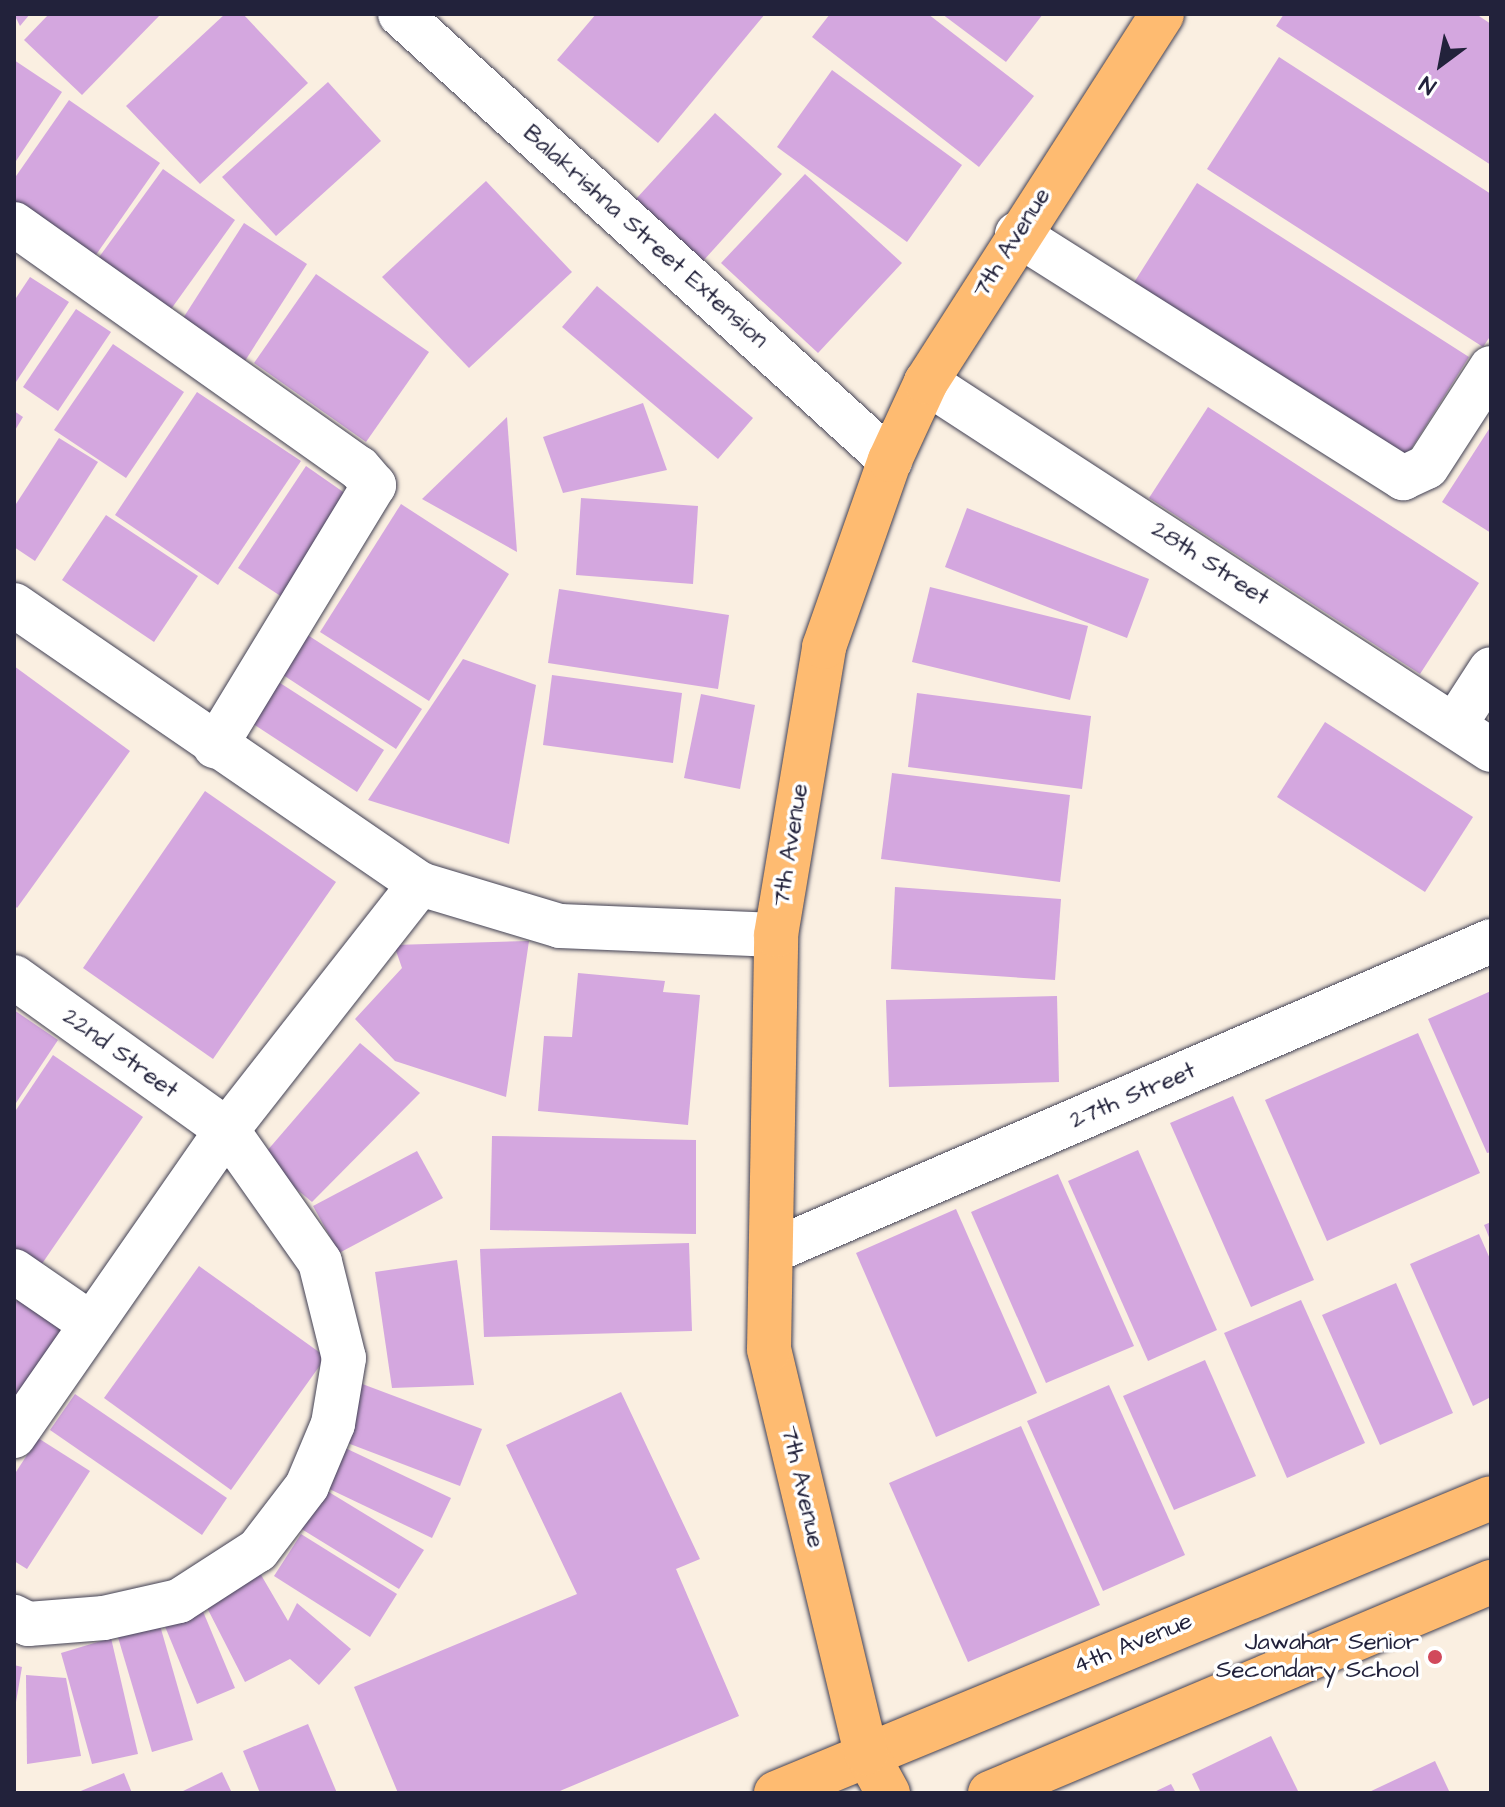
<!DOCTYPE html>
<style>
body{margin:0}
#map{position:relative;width:1505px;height:1807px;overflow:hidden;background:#faefe1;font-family:"Architects Daughter",sans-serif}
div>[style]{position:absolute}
.building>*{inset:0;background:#d4a7df}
.roads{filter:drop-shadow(0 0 2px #424154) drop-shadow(0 0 2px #424154)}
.minor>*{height:44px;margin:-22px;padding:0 22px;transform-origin:22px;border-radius:22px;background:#fff}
.major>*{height:44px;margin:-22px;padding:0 22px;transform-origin:22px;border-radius:22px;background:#febb71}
.dots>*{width:22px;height:22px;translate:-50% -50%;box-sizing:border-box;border:4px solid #fff;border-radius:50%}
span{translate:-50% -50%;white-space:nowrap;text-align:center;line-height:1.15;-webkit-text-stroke:7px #fff;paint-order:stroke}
.street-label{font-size:24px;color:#22223b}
.poi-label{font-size:24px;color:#22223b}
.right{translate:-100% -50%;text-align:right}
.frame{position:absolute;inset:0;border:16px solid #22223b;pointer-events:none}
.north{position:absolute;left:1401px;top:24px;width:80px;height:80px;-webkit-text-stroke:6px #fff;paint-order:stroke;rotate:212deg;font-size:22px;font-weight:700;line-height:32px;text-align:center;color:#22223b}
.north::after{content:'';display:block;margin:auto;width:28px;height:36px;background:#22223b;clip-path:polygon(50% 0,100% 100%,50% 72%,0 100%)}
</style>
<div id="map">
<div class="building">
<i style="clip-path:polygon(14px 14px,30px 14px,20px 26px)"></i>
<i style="clip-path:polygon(49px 14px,161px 14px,82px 95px,24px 40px)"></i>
<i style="clip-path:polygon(225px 14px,243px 14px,308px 83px,200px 184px,126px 106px)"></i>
<i style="clip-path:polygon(596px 14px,765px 14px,658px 143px,557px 60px)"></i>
<i style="clip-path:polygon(830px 14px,928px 14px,1034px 96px,979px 167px,812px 37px)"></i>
<i style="clip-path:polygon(942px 14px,1043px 14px,1006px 62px)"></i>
<i style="clip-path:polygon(1284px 14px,1476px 14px,1491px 24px,1491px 165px,1276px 26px)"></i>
<i style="clip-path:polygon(1279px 57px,1491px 194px,1491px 335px,1483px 347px,1207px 169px)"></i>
<i style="clip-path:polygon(14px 60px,62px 92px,14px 164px)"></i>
<i style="clip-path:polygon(832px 70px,962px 165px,907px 242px,777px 147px)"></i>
<i style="clip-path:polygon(328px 82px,381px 141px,276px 236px,222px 177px)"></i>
<i style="clip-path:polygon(69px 100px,160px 163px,91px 262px,14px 208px,14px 179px)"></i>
<i style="clip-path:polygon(715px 113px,782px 174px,703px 261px,635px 200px)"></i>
<i style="clip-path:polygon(163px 169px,235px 220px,169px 312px,97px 260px)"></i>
<i style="clip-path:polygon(805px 174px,902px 263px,818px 353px,721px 263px)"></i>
<i style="clip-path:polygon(486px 181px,572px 272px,469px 368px,382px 277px)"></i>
<i style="clip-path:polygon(1197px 183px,1469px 357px,1401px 465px,1128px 292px)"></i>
<i style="clip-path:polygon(244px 223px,307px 264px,243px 364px,180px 323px)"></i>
<i style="clip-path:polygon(316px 274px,429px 352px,366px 442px,254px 363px)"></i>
<i style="clip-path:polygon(30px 277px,69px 302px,14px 385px,14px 301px)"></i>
<i style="clip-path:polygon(597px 286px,753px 418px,718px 459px,562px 327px)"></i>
<i style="clip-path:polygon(76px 309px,111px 332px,58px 411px,23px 387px)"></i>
<i style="clip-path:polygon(113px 344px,184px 392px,126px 478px,54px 430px)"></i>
<i style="clip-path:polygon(197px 392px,301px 461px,218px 585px,115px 515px)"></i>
<i style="clip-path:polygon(643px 403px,667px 470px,563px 493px,543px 437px)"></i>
<i style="clip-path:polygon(1208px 407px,1479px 583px,1420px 674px,1149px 498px)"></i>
<i style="clip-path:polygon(14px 411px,23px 417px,14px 432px)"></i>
<i style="clip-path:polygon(507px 417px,517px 552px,422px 499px)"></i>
<i style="clip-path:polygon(1491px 426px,1491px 533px,1442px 502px)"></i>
<i style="clip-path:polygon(59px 438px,98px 462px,35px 561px,14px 547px,14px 507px)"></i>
<i style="clip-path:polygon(306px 466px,349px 496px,282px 597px,238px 568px)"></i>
<i style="clip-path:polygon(581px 498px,698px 506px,693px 584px,576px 575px)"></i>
<i style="clip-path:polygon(401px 504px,509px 574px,429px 701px,320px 632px)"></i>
<i style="clip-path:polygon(967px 508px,1149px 579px,1127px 638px,945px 567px)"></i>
<i style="clip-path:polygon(106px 515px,198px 576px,154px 642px,62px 580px)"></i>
<i style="clip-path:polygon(930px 587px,1088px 626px,1070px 700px,912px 662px)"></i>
<i style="clip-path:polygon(559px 589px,729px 615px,718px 689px,548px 663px)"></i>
<i style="clip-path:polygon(303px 632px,422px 709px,396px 749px,277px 671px)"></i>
<i style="clip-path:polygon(463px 659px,536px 685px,509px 844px,368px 800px)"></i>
<i style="clip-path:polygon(14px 666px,130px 751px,17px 908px,14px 905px)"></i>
<i style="clip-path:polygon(552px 675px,682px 693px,673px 763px,543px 745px)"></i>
<i style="clip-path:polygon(277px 681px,384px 750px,357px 792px,250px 722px)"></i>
<i style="clip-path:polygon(917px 693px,1091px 716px,1082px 789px,908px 767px)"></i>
<i style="clip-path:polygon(701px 694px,755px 705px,740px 789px,684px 778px)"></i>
<i style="clip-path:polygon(1325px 722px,1473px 817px,1425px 892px,1277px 797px)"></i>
<i style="clip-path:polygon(892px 773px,1070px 795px,1060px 882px,881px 859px)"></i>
<i style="clip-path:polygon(205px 791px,336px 882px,213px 1059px,83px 968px)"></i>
<i style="clip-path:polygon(895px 887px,1061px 899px,1055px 980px,891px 969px)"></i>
<i style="clip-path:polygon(529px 941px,506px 1097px,395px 1061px,355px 1019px,402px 968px,394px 945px)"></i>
<i style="clip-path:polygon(578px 973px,665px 981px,663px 992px,700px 995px,688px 1125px,538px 1111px,544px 1036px,572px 1037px)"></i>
<i style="clip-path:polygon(1491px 991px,1491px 1152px,1487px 1153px,1428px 1019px)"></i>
<i style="clip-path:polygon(1057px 996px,1059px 1082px,889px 1087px,886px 1000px)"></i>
<i style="clip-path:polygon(14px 1010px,58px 1040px,14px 1106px)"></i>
<i style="clip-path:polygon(1418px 1033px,1480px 1173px,1327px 1241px,1265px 1100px)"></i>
<i style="clip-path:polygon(360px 1043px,420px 1093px,312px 1202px,260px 1159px)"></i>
<i style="clip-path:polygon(53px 1055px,143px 1117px,37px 1271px,14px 1256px,14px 1113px)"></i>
<i style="clip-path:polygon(1233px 1096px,1314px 1280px,1251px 1307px,1170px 1123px)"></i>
<i style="clip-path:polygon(492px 1136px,696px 1140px,696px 1234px,490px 1230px)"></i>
<i style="clip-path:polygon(1138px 1150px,1217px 1330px,1148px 1361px,1068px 1181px)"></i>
<i style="clip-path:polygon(417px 1151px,443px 1198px,339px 1253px,313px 1206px)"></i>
<i style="clip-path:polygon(1058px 1174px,1134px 1346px,1046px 1383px,971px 1212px)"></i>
<i style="clip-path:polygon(956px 1209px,1037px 1393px,936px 1437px,856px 1253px)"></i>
<i style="clip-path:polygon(1491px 1222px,1491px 1242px,1484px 1225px)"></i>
<i style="clip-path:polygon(1479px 1234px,1491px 1261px,1491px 1397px,1473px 1406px,1410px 1264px)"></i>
<i style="clip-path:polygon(689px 1243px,692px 1331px,484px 1337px,480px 1249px)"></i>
<i style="clip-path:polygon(457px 1260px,474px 1385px,392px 1388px,375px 1272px)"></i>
<i style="clip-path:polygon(199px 1266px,326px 1357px,231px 1490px,104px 1398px)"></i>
<i style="clip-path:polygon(1396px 1283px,1453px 1413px,1380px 1445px,1322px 1315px)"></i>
<i style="clip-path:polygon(21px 1295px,69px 1326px,14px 1407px,14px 1305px)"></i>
<i style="clip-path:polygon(1301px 1300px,1365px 1443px,1287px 1478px,1224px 1333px)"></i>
<i style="clip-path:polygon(1205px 1360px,1256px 1476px,1174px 1510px,1123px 1396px)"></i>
<i style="clip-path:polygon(349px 1379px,482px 1429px,460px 1486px,337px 1439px)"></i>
<i style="clip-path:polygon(1109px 1385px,1185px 1555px,1103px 1591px,1027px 1421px)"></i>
<i style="clip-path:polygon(621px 1392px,700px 1559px,676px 1569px,739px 1716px,555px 1793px,398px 1793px,354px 1687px,577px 1594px,506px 1445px)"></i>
<i style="clip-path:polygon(75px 1394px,227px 1498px,202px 1535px,50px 1430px)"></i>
<i style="clip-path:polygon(1021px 1426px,1100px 1605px,968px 1662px,889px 1483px)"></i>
<i style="clip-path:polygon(38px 1438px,90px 1471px,27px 1569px,14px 1561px,14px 1475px)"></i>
<i style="clip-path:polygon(341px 1446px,451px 1498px,432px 1538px,321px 1485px)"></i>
<i style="clip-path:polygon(319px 1486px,424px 1550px,399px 1589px,295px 1525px)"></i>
<i style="clip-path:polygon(301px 1534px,397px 1594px,370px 1637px,274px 1576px)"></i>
<i style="clip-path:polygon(257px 1568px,288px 1621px,297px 1603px,351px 1649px,319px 1685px,290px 1659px,245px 1682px,201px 1596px)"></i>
<i style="clip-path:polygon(202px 1609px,235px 1688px,197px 1704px,164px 1624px)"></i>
<i style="clip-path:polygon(159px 1622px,193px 1740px,152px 1752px,117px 1634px)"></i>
<i style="clip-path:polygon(111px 1638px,138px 1754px,92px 1764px,61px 1653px)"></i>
<i style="clip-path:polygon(14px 1665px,22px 1667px,16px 1702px,14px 1702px)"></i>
<i style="clip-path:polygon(26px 1675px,66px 1678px,81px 1756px,27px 1764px)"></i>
<i style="clip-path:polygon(308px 1724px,337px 1793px,260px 1793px,243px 1751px)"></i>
<i style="clip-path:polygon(1271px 1736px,1299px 1793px,1201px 1793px,1192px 1774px)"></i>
<i style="clip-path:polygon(1435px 1761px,1450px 1793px,1367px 1793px)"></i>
<i style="clip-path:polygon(222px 1772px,232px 1793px,179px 1793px)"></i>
<i style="clip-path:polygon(124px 1773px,132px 1793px,76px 1793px)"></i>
<i style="clip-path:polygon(1171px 1784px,1176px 1793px,1152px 1793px)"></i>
</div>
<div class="roads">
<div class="minor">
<i style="left:400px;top:14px;width:663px;rotate:42.31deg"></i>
<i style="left:14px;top:224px;width:423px;rotate:35.3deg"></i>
<i style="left:359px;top:468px;width:23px;rotate:49deg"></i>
<i style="left:374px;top:485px;width:306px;rotate:121.3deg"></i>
<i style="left:1017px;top:234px;width:457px;rotate:32.3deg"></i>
<i style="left:1403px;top:478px;width:26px;rotate:-25deg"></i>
<i style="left:1427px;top:467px;width:118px;rotate:-57.1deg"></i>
<i style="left:926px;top:382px;width:674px;rotate:33.08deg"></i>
<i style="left:14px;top:605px;width:493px;rotate:34.5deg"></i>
<i style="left:420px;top:884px;width:146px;rotate:16.7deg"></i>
<i style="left:560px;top:926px;width:216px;rotate:2.4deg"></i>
<i style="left:1456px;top:723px;width:64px;rotate:-57.1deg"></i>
<i style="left:14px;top:977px;width:262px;rotate:35.7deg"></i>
<i style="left:227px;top:1130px;width:161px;rotate:54.8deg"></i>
<i style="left:320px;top:1262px;width:99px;rotate:76deg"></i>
<i style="left:344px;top:1358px;width:67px;rotate:99.5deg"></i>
<i style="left:333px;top:1424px;width:67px;rotate:112.8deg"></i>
<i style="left:307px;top:1486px;width:81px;rotate:127.4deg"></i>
<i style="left:258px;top:1550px;width:94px;rotate:147.2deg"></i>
<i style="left:179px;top:1601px;width:77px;rotate:167.2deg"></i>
<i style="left:104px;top:1618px;width:76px;rotate:175.5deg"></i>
<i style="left:28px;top:1624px;width:16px;rotate:-153deg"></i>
<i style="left:775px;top:1250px;width:780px;rotate:-23.34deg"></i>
<i style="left:14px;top:1271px;width:93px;rotate:34.5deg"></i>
<i style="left:14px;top:1436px;width:373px;rotate:-55.2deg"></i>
<i style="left:227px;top:1130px;width:313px;rotate:-51.9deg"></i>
</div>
<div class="major">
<i style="left:776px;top:1793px;width:773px;rotate:-22.42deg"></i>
<i style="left:888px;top:1793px;width:46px;rotate:-118.8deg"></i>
<i style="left:866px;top:1753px;width:415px;rotate:-103.5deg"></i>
<i style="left:769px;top:1350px;width:415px;rotate:-89deg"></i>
<i style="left:776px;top:935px;width:292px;rotate:-80.5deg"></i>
<i style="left:824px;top:647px;width:198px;rotate:-70.6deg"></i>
<i style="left:890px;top:460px;width:86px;rotate:-65.2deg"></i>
<i style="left:926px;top:382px;width:437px;rotate:-57.3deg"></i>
<i style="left:990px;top:1793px;width:544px;rotate:-22.84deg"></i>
</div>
</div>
<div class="dots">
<i style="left:1435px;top:1657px;background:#d1495b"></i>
</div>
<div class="street-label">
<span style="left:645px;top:237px;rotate:42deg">Balakrishna Street Extension</span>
<span style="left:1012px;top:243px;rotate:-58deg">7th Avenue</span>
<span style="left:1210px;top:564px;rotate:33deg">28th Street</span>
<span style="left:791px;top:845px;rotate:-81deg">7th Avenue</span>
<span style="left:120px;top:1054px;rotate:36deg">22nd Street</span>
<span style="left:1133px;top:1096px;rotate:-23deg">27th Street</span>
<span style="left:802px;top:1487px;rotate:77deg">7th Avenue</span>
<span style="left:1133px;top:1644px;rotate:-22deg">4th Avenue</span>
</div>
<div class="poi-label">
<span class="right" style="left:1419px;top:1657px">Jawahar Senior<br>Secondary School</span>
</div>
<div class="frame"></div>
<div class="north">N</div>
</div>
